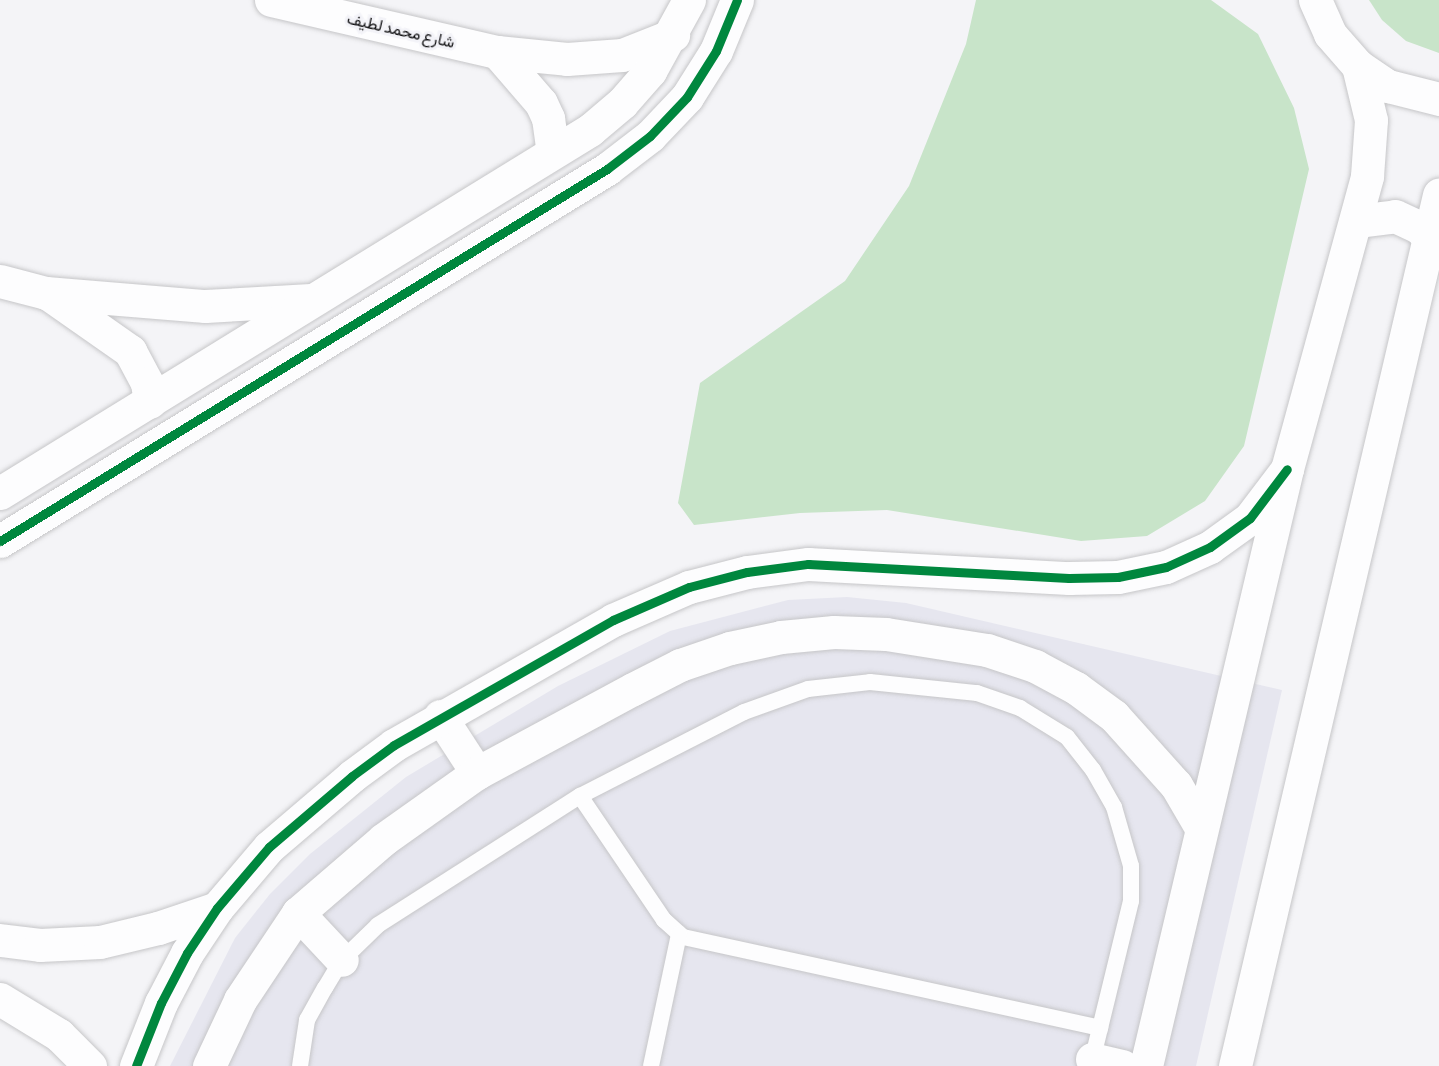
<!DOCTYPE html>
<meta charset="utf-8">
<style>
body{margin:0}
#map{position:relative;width:1439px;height:1066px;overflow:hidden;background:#f4f4f7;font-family:"Asap Condensed",Vazirmatn,sans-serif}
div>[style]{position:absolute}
.built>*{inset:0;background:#e6e6ef}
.green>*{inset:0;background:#c8e4c9}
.roads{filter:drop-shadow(0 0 2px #c6c6c8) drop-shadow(0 0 2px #c6c6c8)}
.lane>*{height:16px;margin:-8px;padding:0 8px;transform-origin:8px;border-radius:8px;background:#fdfdfe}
.street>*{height:33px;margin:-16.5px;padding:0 16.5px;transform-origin:16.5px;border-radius:16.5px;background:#fdfdfe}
.secondary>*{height:33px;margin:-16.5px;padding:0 16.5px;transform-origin:16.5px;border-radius:16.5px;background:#fdfdfe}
.cycleway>*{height:9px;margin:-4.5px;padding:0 4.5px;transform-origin:4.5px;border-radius:4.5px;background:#00873e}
span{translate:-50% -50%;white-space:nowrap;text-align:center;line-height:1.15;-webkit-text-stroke:6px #f3f3f8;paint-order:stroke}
.street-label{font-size:16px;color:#0e0e10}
</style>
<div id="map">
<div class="built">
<i style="clip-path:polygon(847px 597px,906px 603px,1282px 690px,1196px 1066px,170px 1066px,235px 938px,270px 894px,310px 854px,406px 777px,558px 686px,670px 631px,788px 600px)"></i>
</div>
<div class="green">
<i style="clip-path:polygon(976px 0,1211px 0,1258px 34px,1294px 108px,1309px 169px,1244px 446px,1205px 501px,1147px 536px,1081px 541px,887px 510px,800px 513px,694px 525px,678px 503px,700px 383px,845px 281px,909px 186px,966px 44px)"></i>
<i style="clip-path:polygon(1369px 0,1439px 0,1439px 53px,1406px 41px,1382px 20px)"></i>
</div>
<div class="roads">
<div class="lane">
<i style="left:580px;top:796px;width:150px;rotate:55.9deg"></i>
<i style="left:664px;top:920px;width:25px;rotate:42deg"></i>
<i style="left:683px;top:937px;width:427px;rotate:12.3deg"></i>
<i style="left:300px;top:1066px;width:47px;rotate:-81.3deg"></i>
<i style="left:307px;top:1020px;width:37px;rotate:-61deg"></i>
<i style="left:325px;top:988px;width:33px;rotate:-59deg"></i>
<i style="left:342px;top:960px;width:50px;rotate:-44.2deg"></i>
<i style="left:378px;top:925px;width:240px;rotate:-32.6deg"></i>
<i style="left:580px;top:796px;width:184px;rotate:-27.1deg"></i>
<i style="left:744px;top:712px;width:68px;rotate:-19.8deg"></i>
<i style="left:808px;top:689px;width:62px;rotate:-6.4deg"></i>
<i style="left:870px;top:682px;width:108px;rotate:5.9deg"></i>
<i style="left:977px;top:693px;width:46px;rotate:19.2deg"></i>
<i style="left:1020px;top:708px;width:55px;rotate:31.7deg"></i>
<i style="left:1067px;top:737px;width:42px;rotate:51.8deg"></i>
<i style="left:1093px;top:770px;width:43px;rotate:60.4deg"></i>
<i style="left:1114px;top:807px;width:61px;rotate:73.9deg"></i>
<i style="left:1131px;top:866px;width:35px;rotate:90deg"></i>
<i style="left:1131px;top:901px;width:169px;rotate:103.7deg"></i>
<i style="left:651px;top:1066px;width:135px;rotate:-78deg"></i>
</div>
<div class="street">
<i style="left:271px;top:0;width:232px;rotate:13deg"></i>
<i style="left:497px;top:52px;width:70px;rotate:5.7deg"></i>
<i style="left:567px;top:59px;width:55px;rotate:-4.2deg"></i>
<i style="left:622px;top:55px;width:55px;rotate:-21.4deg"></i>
<i style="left:497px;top:52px;width:67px;rotate:49.2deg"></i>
<i style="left:541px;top:103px;width:17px;rotate:65deg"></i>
<i style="left:548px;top:118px;width:34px;rotate:82deg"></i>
<i style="left:0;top:281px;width:48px;rotate:14.6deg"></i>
<i style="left:46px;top:293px;width:160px;rotate:4.7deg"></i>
<i style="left:205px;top:306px;width:106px;rotate:-3.2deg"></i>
<i style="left:50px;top:295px;width:98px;rotate:35deg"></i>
<i style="left:130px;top:351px;width:36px;rotate:62deg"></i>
<i style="left:147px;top:383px;width:19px;rotate:81deg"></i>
<i style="left:0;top:493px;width:693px;rotate:-31.6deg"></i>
<i style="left:590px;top:130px;width:42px;rotate:-40.2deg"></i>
<i style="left:622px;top:103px;width:43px;rotate:-48.8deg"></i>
<i style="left:650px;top:71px;width:81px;rotate:-61.2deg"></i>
<i style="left:0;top:541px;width:712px;rotate:-31.5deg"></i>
<i style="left:607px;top:169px;width:54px;rotate:-37.5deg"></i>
<i style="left:650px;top:136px;width:54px;rotate:-46.5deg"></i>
<i style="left:687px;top:97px;width:54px;rotate:-57.8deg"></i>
<i style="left:716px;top:51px;width:55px;rotate:-67.6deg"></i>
</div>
<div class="secondary">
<i style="left:1315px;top:0;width:37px;rotate:66deg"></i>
<i style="left:1330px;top:34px;width:43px;rotate:48.8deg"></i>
<i style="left:1358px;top:66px;width:36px;rotate:34deg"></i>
<i style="left:1388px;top:86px;width:53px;rotate:14.3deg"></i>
<i style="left:1357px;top:221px;width:38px;rotate:-7deg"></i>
<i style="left:1395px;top:216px;width:26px;rotate:25deg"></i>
<i style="left:1419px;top:227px;width:13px;rotate:48deg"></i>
<i style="left:440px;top:716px;width:68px;rotate:57deg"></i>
<i style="left:298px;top:913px;width:64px;rotate:46.9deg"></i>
<i style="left:0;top:940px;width:40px;rotate:7.1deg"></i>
<i style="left:40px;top:945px;width:60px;rotate:-2.9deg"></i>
<i style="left:100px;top:942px;width:60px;rotate:-13.6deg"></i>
<i style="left:158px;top:928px;width:62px;rotate:-18.7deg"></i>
<i style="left:0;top:999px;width:69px;rotate:31.4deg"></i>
<i style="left:59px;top:1035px;width:44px;rotate:45deg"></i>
<i style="left:1092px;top:1059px;width:31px;rotate:13deg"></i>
<i style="left:136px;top:1066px;width:68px;rotate:-68.4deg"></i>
<i style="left:161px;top:1003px;width:56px;rotate:-62.5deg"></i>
<i style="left:187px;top:953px;width:54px;rotate:-56.3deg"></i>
<i style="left:217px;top:908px;width:80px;rotate:-49.6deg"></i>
<i style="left:269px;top:847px;width:109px;rotate:-40.5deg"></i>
<i style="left:352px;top:776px;width:52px;rotate:-36.4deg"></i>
<i style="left:394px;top:745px;width:252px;rotate:-29.7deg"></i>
<i style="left:613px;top:620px;width:83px;rotate:-23.5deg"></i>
<i style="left:689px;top:587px;width:60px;rotate:-14.5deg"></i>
<i style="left:747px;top:572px;width:62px;rotate:-7.5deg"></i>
<i style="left:808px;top:564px;width:261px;rotate:3.1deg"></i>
<i style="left:1069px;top:578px;width:49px;rotate:-1.2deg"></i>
<i style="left:1118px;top:577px;width:49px;rotate:-11.8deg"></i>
<i style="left:1166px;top:567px;width:48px;rotate:-24.4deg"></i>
<i style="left:1210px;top:547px;width:49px;rotate:-35.9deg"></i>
<i style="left:1250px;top:518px;width:61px;rotate:-52.9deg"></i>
<i style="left:209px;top:1066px;width:73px;rotate:-64.8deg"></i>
<i style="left:240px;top:1000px;width:105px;rotate:-56.3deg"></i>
<i style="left:298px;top:913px;width:113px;rotate:-40.7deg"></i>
<i style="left:384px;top:839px;width:114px;rotate:-35.4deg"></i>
<i style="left:477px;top:773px;width:177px;rotate:-28.3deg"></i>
<i style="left:633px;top:689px;width:53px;rotate:-27.1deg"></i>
<i style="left:680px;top:665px;width:53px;rotate:-18.8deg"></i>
<i style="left:730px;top:648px;width:52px;rotate:-12.2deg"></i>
<i style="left:781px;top:637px;width:53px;rotate:-5.4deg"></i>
<i style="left:834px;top:632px;width:52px;rotate:2.2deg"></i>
<i style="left:886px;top:634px;width:102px;rotate:9deg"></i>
<i style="left:987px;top:650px;width:51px;rotate:18.4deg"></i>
<i style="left:1035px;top:666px;width:47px;rotate:28.2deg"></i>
<i style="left:1076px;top:688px;width:47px;rotate:36.4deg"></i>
<i style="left:1114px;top:716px;width:93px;rotate:48.1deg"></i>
<i style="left:1176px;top:785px;width:48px;rotate:59.7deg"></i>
<i style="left:1146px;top:1066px;width:613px;rotate:-76.71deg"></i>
<i style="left:1287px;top:469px;width:304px;rotate:-74.7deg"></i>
<i style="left:1367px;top:176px;width:56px;rotate:-85.9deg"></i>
<i style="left:1371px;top:120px;width:56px;rotate:-103.5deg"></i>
<i style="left:1235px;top:1066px;width:895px;rotate:-76.82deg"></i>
</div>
</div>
<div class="cycleway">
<i style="left:0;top:541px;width:712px;rotate:-31.5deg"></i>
<i style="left:607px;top:169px;width:54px;rotate:-37.5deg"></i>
<i style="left:650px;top:136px;width:54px;rotate:-46.5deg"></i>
<i style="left:687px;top:97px;width:54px;rotate:-57.8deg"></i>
<i style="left:716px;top:51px;width:55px;rotate:-67.6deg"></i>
<i style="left:136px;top:1066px;width:68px;rotate:-68.4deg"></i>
<i style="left:161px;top:1003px;width:56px;rotate:-62.5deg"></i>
<i style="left:187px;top:953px;width:54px;rotate:-56.3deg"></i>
<i style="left:217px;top:908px;width:80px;rotate:-49.6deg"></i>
<i style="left:269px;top:847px;width:109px;rotate:-40.5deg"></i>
<i style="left:352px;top:776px;width:52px;rotate:-36.4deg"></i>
<i style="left:394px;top:745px;width:252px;rotate:-29.7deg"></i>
<i style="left:613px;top:620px;width:83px;rotate:-23.5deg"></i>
<i style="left:689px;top:587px;width:60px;rotate:-14.5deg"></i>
<i style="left:747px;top:572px;width:62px;rotate:-7.5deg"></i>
<i style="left:808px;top:564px;width:261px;rotate:3.1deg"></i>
<i style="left:1069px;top:578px;width:49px;rotate:-1.2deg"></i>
<i style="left:1118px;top:577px;width:49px;rotate:-11.8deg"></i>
<i style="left:1166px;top:567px;width:48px;rotate:-24.4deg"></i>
<i style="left:1210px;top:547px;width:49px;rotate:-35.9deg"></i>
<i style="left:1250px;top:518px;width:61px;rotate:-52.9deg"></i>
</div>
<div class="street-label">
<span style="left:401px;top:30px;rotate:13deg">شارع محمد لطيف</span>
</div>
</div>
